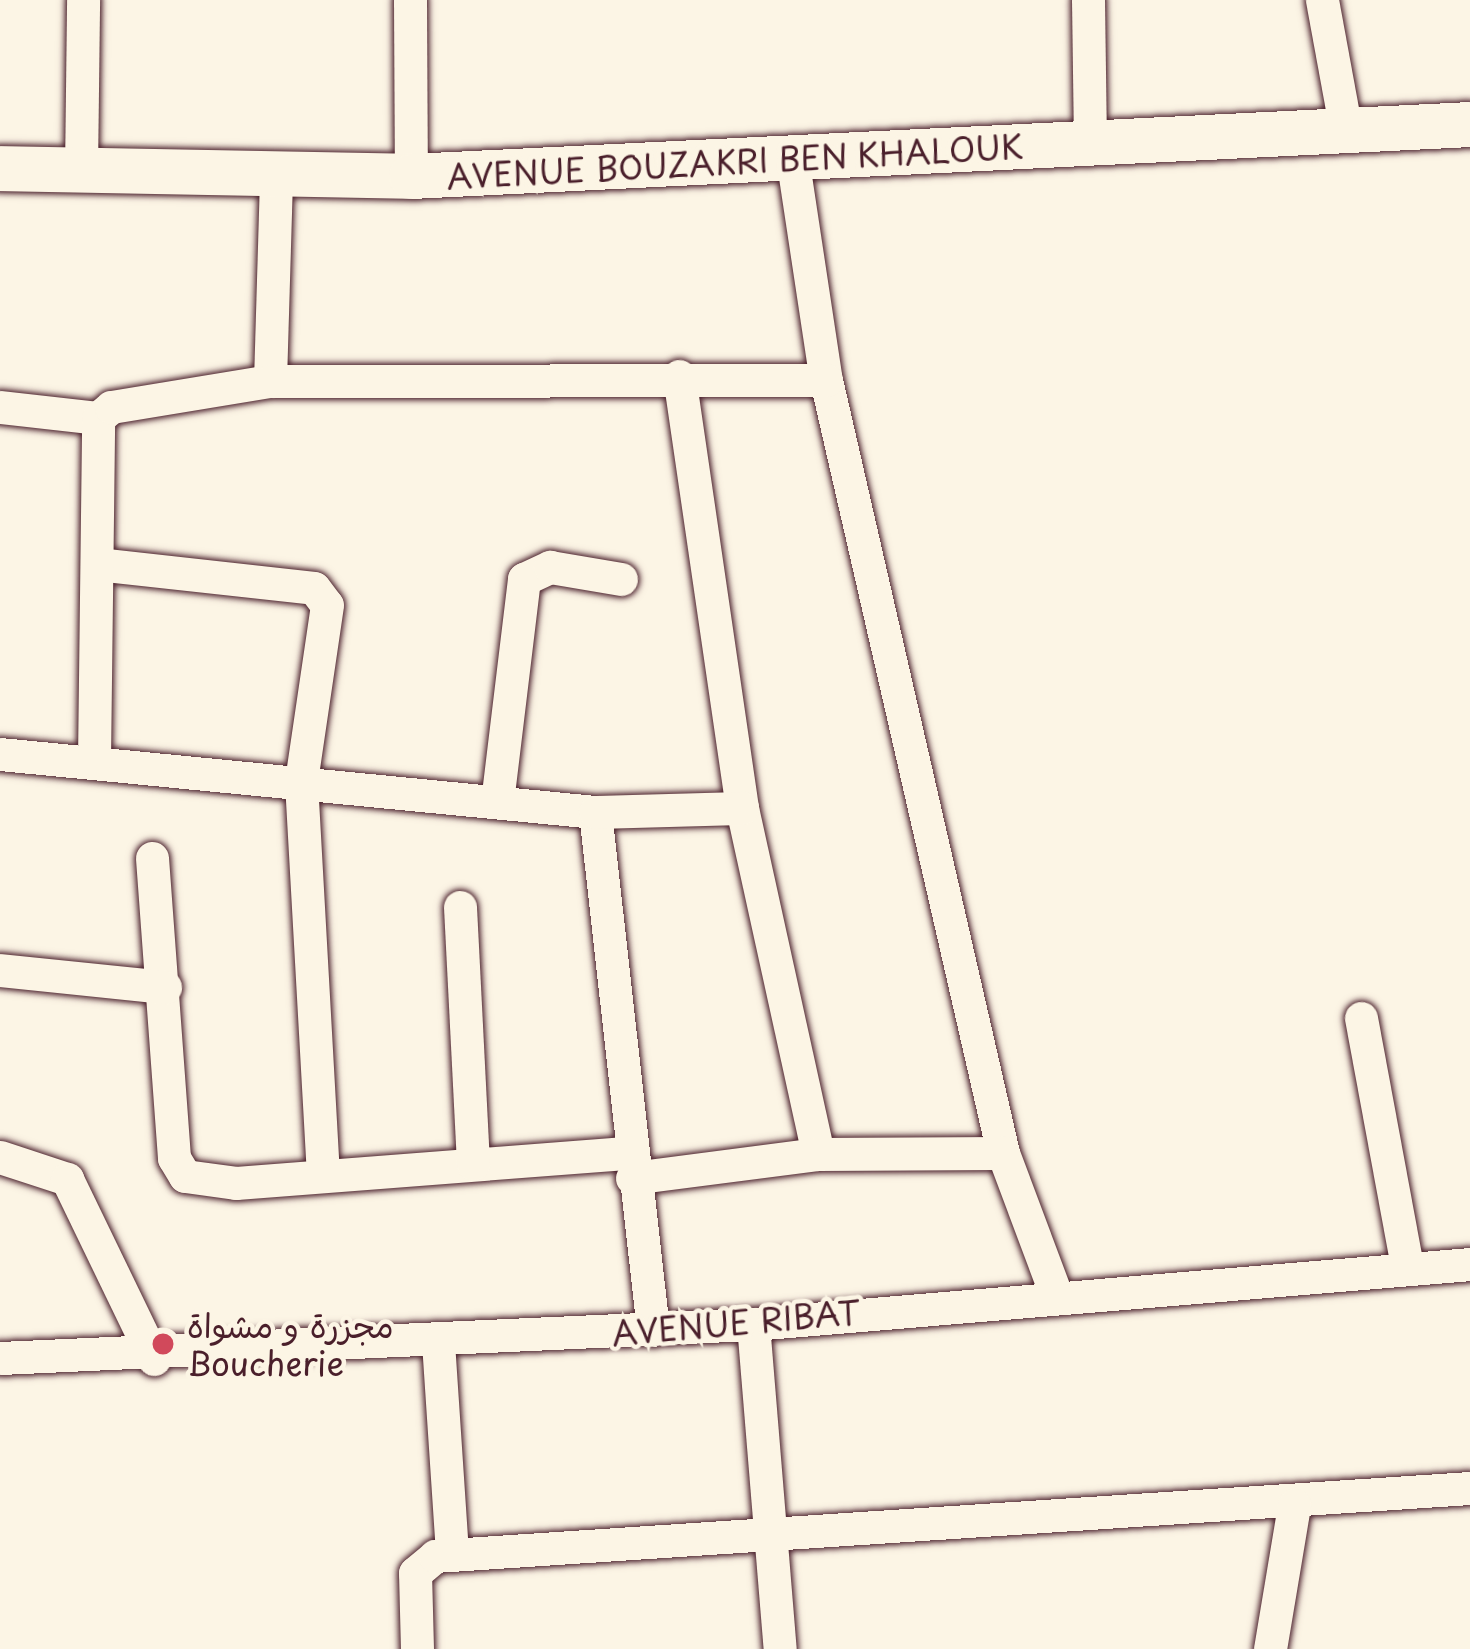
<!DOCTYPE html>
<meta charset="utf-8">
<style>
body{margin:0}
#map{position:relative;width:1470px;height:1649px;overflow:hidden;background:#fcf5e5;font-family:"Playpen Sans","Playpen Sans Arabic",sans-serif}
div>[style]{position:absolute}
.roads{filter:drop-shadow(0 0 3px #4a1f2b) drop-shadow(0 0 3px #4a1f2b)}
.street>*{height:33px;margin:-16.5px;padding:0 16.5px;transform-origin:16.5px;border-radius:16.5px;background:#fcf5e5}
.secondary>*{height:45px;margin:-22.5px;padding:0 22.5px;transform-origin:22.5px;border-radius:22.5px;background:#fcf5e5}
.dots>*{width:33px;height:33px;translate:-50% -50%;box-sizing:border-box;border:6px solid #fcf5e5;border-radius:50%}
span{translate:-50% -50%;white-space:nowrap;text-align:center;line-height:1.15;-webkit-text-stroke:9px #fcf5e5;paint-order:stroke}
.street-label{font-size:33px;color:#4a1f2b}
.poi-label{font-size:33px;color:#4a1f2b}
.left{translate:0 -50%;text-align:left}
</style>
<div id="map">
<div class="roads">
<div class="street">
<i style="left:410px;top:0;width:176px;rotate:89.7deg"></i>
<i style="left:1088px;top:0;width:144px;rotate:89.2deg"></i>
<i style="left:1322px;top:0;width:133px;rotate:79.6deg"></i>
<i style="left:793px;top:163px;width:219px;rotate:81.4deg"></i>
<i style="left:826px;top:380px;width:793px;rotate:77.1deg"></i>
<i style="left:1003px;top:1153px;width:148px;rotate:69.5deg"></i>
<i style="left:81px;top:172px;width:172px;rotate:-89.3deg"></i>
<i style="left:679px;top:376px;width:437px;rotate:81.7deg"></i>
<i style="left:742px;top:808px;width:354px;rotate:77.6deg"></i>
<i style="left:270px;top:381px;width:207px;rotate:-88.3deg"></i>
<i style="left:0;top:407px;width:99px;rotate:6.4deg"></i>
<i style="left:97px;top:564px;width:218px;rotate:6.3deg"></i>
<i style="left:314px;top:588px;width:21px;rotate:53deg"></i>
<i style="left:327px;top:605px;width:179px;rotate:98.4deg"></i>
<i style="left:301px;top:782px;width:393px;rotate:86.8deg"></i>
<i style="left:0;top:754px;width:598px;rotate:5.57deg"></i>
<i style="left:595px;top:812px;width:521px;rotate:83.61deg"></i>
<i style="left:94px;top:761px;width:343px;rotate:-89.3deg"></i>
<i style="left:98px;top:418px;width:17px;rotate:-40deg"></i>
<i style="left:111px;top:407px;width:161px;rotate:-9.3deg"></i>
<i style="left:270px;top:381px;width:556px;rotate:-0.1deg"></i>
<i style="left:497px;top:802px;width:225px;rotate:-83.1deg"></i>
<i style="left:524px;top:579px;width:29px;rotate:-25deg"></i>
<i style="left:550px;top:567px;width:72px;rotate:9.6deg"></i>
<i style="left:595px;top:812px;width:147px;rotate:-1.6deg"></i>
<i style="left:152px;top:858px;width:301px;rotate:85.8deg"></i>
<i style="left:174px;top:1158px;width:21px;rotate:59deg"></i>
<i style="left:185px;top:1176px;width:51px;rotate:7.8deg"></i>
<i style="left:236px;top:1183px;width:394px;rotate:-4.4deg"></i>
<i style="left:460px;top:907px;width:257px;rotate:87.1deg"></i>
<i style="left:0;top:970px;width:166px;rotate:5.9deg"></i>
<i style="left:1361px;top:1018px;width:253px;rotate:79.5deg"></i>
<i style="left:0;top:1157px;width:71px;rotate:18.2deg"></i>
<i style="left:67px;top:1179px;width:200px;rotate:64.2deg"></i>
<i style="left:632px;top:1178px;width:188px;rotate:-7.4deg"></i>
<i style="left:818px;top:1154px;width:185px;rotate:-0.3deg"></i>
<i style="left:753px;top:1324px;width:326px;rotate:85.3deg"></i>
<i style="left:438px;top:1342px;width:213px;rotate:86.2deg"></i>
<i style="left:0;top:1358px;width:754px;rotate:-2.59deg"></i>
<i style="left:753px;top:1324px;width:720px;rotate:-4.78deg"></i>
<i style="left:417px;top:1649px;width:76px;rotate:-91.5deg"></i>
<i style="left:415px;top:1573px;width:26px;rotate:-40deg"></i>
<i style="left:435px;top:1556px;width:1037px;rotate:-3.76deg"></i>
<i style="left:1270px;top:1649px;width:146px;rotate:-80.5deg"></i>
</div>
<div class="secondary">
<i style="left:0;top:168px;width:411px;rotate:1.1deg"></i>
<i style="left:411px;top:176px;width:1060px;rotate:-2.81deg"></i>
</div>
</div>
<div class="dots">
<i style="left:163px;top:1344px;background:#d1495b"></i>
</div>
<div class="street-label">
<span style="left:735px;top:161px;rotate:-3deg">AVENUE BOUZAKRI BEN KHALOUK</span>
<span style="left:736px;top:1322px;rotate:-5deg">AVENUE RIBAT</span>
</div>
<div class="poi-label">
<span class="left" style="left:187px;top:1344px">مجزرة و مشواة<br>Boucherie</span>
</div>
</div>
